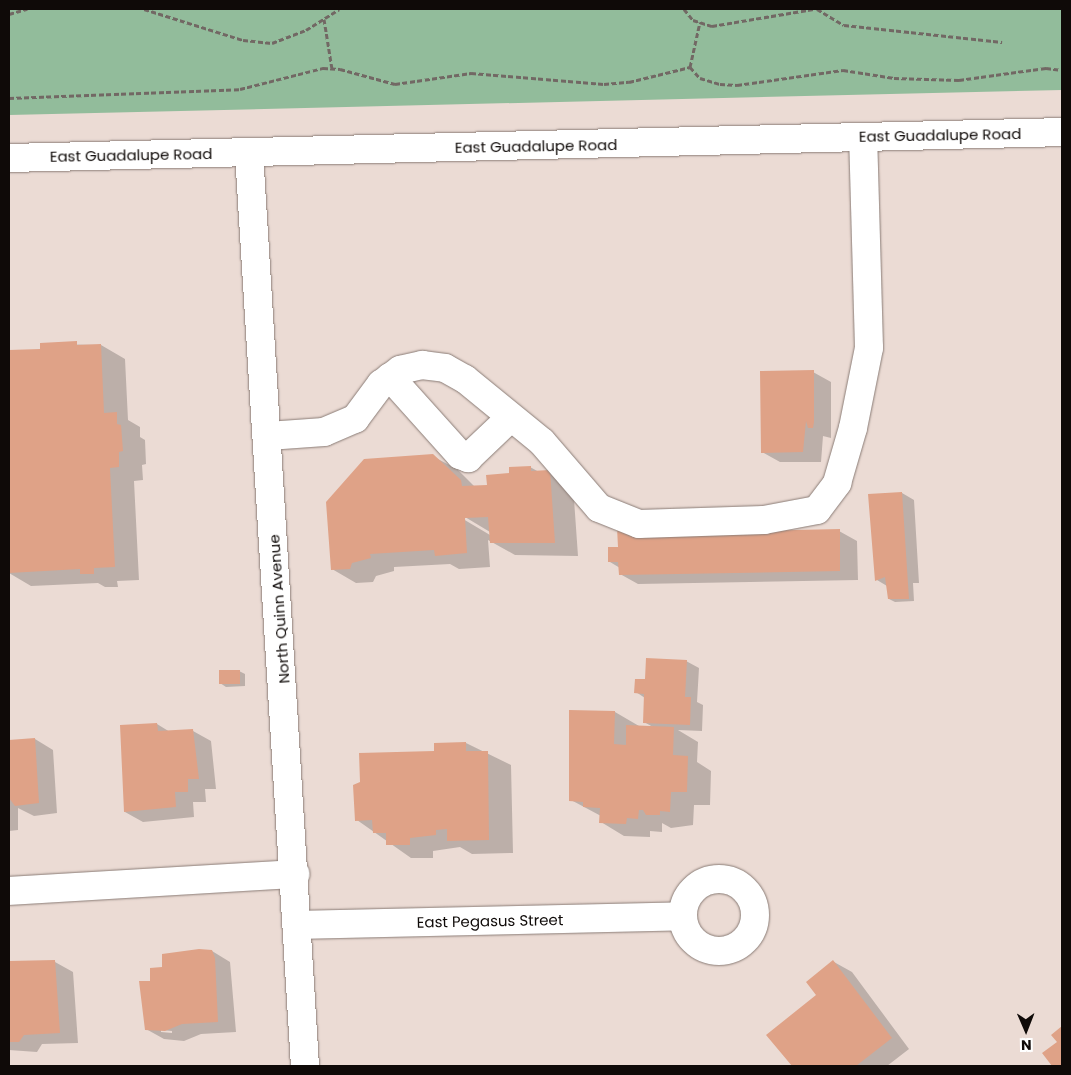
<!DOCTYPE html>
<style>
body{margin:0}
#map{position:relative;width:1071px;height:1075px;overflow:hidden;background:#ebdbd4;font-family:Poppins,sans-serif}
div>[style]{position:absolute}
.green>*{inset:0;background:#92bc9b}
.shadow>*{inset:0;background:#0003}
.building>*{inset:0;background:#dfa287}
.path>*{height:3px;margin-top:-1.5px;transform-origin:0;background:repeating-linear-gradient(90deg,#726864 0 5px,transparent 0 7.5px)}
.roads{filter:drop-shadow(0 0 1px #8a7c76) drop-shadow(0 0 1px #8a7c76)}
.minor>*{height:28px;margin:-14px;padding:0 14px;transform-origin:14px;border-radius:14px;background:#fff}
.minor>.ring{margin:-14px;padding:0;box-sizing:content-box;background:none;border:28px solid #fff;border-radius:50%}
.major>*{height:28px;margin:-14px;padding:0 14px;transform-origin:14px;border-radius:14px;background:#fff}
span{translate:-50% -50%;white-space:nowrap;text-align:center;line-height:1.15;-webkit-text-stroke:4px #fff;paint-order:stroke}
.street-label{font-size:15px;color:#0f0a08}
.frame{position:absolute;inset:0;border:10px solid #0f0a08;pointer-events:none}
.north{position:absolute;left:1001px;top:1005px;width:50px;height:50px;-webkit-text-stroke:4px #fff;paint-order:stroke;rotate:179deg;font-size:14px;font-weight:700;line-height:20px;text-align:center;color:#0f0a08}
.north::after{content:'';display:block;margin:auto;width:18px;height:22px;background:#0f0a08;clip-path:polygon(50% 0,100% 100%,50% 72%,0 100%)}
</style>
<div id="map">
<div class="green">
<i style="clip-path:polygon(9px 9px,1062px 9px,1062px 90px,9px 115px)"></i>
</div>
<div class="shadow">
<i style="clip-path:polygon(41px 344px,101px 345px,125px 359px,128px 420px,140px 427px,140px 437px,145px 440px,146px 464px,142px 465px,143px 480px,134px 481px,139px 580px,117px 581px,118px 587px,105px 587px,98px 583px,31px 586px,9px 573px,9px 351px,42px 350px)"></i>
<i style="clip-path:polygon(813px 372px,831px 382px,831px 438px,823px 436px,821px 462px,780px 462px,762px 452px)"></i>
<i style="clip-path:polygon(evenodd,432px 456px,457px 469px,475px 487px,488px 486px,530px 467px,539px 472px,549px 471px,573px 485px,578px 556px,515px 555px,488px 540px,490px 567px,459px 569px,450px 564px,394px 567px,394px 571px,376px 576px,373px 582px,356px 583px,332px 569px,432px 456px,460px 514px,490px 532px,490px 535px,458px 516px,460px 514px)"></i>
<i style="clip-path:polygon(902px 493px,914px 500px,919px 583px,913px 583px,914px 601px,895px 602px,889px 599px,887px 586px,877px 580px)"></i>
<i style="clip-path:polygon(839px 531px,857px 541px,858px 580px,638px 584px,620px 574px,620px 568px,610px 562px,619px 548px)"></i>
<i style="clip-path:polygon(686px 661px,699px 668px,697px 702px,703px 705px,702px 731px,678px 730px,698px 742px,697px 762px,711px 771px,710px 805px,694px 805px,693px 825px,671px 828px,662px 823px,662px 832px,650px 831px,650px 837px,624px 836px,601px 822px,601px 816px,571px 800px,571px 711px,615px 712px,639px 726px,653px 727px,644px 722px,645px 698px,636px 692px,646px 680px)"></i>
<i style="clip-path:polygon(239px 671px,245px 674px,245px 686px,226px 687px,220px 683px)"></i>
<i style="clip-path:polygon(157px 724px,170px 732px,193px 731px,211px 741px,216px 789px,205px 789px,206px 802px,193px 802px,194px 817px,143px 822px,125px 812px)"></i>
<i style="clip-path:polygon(35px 739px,53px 750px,57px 813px,34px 816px,18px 808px,18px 830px,9px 831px,9px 741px)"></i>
<i style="clip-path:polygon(466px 743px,511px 765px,513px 853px,472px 854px,460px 847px,433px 851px,433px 858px,411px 858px,357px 820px,436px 753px)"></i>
<i style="clip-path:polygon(evenodd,212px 951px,230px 962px,236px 1032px,201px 1034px,184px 1041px,164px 1039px,146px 1029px,151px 982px,164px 968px,212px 951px,161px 1030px,172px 1031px,172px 1033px,161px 1032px,161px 1030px)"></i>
<i style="clip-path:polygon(9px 962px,55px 962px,73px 972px,78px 1043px,42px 1044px,37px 1052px,9px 1050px)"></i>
<i style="clip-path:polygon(834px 962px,852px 972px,909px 1049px,887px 1066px,793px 1066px,767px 1035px,818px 996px)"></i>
</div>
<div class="building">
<i style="clip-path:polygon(77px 341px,77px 345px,101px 344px,104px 413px,117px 412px,117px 424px,121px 425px,123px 451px,119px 452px,119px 467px,110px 468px,115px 567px,94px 568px,94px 574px,80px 574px,80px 569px,9px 573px,9px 350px,40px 349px,40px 343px)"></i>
<i style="clip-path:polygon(814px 370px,814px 422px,813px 428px,808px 428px,806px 421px,803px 452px,761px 453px,760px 371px)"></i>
<i style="clip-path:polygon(433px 454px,461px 480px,462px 486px,487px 485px,486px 475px,509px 473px,509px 467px,531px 466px,531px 471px,550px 470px,555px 543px,490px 543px,488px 517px,465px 518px,467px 553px,435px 556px,434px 550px,370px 554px,371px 558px,352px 563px,350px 569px,331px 570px,326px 502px,364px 459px)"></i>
<i style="clip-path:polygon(902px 492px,909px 599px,888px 599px,885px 577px,875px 581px,868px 494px)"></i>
<i style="clip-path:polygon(617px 528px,628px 534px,840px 529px,840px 571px,619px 575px,618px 562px,608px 562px,608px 547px,618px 547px)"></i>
<i style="clip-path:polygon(646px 658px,687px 660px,685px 697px,691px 697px,690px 725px,643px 723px,644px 694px,634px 693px,635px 679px,645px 679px)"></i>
<i style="clip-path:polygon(219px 670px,240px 670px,240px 684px,219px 684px)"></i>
<i style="clip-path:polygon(569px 710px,615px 711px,614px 744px,626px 745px,626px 725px,674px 727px,673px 755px,688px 756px,687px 792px,671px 792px,670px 812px,660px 811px,660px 815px,646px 815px,643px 810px,639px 810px,638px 819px,627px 818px,626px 824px,599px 823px,600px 808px,583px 807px,583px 802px,569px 801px)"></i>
<i style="clip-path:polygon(157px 723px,158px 731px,193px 729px,199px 779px,188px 779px,188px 792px,175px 792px,176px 807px,124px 812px,120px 725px)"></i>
<i style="clip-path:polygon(35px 738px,39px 803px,15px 806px,9px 798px,9px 740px)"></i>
<i style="clip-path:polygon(466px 742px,466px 751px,488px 751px,489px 840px,447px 841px,447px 829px,436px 830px,436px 835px,410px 838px,410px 845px,386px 845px,386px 833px,373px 833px,372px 820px,355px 821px,353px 785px,360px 782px,359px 753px,434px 751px,434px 743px)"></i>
<i style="clip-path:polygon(199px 949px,212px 950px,215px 958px,218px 1022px,182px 1024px,165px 1031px,145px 1030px,139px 981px,150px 981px,150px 968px,162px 967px,162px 954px)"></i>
<i style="clip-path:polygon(55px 960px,60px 1033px,24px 1035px,19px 1042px,9px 1042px,9px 961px)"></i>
<i style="clip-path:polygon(833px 960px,892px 1038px,856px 1066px,792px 1066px,766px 1035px,816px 995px,806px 982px)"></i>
<i style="clip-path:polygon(1062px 1026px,1062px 1066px,1052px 1066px,1042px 1053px,1057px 1042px,1051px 1035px)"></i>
</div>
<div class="path">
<i style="left:144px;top:9px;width:104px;rotate:17.4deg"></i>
<i style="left:243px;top:40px;width:29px;rotate:6deg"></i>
<i style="left:272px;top:43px;width:36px;rotate:-21deg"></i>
<i style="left:306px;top:30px;width:39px;rotate:-32deg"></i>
<i style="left:684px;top:9px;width:14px;rotate:51deg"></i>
<i style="left:693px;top:20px;width:20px;rotate:18deg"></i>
<i style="left:712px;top:26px;width:103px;rotate:-9.5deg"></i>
<i style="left:817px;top:9px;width:31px;rotate:31deg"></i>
<i style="left:844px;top:25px;width:159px;rotate:6.1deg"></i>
<i style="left:9px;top:14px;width:19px;rotate:-16deg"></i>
<i style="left:324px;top:19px;width:51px;rotate:80.9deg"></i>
<i style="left:690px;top:67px;width:46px;rotate:-77.5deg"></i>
<i style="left:9px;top:98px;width:231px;rotate:-2.2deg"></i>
<i style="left:240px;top:89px;width:86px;rotate:-14.2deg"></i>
<i style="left:323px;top:68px;width:17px;rotate:3deg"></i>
<i style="left:340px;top:69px;width:57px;rotate:15.3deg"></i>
<i style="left:395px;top:84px;width:77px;rotate:-8.2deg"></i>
<i style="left:471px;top:73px;width:133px;rotate:4.7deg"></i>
<i style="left:604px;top:84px;width:25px;rotate:-5deg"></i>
<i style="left:629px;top:82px;width:63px;rotate:-13.8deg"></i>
<i style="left:690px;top:67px;width:15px;rotate:48deg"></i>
<i style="left:700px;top:78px;width:21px;rotate:17deg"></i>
<i style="left:720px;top:84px;width:17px;rotate:3deg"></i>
<i style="left:737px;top:85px;width:107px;rotate:-8.1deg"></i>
<i style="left:843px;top:70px;width:52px;rotate:8.9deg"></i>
<i style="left:894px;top:78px;width:65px;rotate:1.8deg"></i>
<i style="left:959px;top:80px;width:88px;rotate:-7.9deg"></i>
<i style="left:1046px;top:68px;width:16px;rotate:7deg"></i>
</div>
<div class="roads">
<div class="minor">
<i style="left:249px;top:153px;width:915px;rotate:86.49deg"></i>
<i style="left:390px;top:377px;width:105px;rotate:48.1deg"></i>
<i style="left:460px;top:455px;width:9px;rotate:21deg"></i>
<i style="left:468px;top:458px;width:59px;rotate:-43.6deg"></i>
<i style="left:268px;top:436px;width:56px;rotate:-4.1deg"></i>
<i style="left:324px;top:432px;width:34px;rotate:-23deg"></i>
<i style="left:355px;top:419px;width:44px;rotate:-53.4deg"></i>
<i style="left:381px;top:384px;width:24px;rotate:-36deg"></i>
<i style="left:400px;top:370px;width:23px;rotate:-13deg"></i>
<i style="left:422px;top:365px;width:23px;rotate:7deg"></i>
<i style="left:445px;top:368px;width:23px;rotate:29deg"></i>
<i style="left:465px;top:379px;width:99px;rotate:39.3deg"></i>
<i style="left:542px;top:442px;width:87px;rotate:49.2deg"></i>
<i style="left:599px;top:508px;width:43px;rotate:21.8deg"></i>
<i style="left:639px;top:524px;width:125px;rotate:-1.8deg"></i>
<i style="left:764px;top:520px;width:54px;rotate:-10.7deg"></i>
<i style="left:817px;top:510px;width:34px;rotate:-53deg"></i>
<i style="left:837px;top:483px;width:57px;rotate:-73.8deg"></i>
<i style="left:853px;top:428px;width:82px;rotate:-78.7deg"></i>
<i style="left:869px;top:348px;width:211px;rotate:-91.6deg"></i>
<i class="ring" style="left:683px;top:879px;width:44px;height:44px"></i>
<i style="left:9px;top:891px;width:287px;rotate:-3.4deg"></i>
<i style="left:298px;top:925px;width:385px;rotate:-1.3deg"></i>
</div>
<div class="major">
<i style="left:9px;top:158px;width:1053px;rotate:-1.41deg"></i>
</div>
</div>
<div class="street-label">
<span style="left:940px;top:135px;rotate:-1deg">East Guadalupe Road</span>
<span style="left:536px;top:146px;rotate:-1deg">East Guadalupe Road</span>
<span style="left:131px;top:155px;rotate:-1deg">East Guadalupe Road</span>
<span style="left:279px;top:609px;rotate:-94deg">North Quinn Avenue</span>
<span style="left:490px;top:921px;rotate:-1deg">East Pegasus Street</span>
</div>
<div class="frame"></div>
<div class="north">N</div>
</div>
